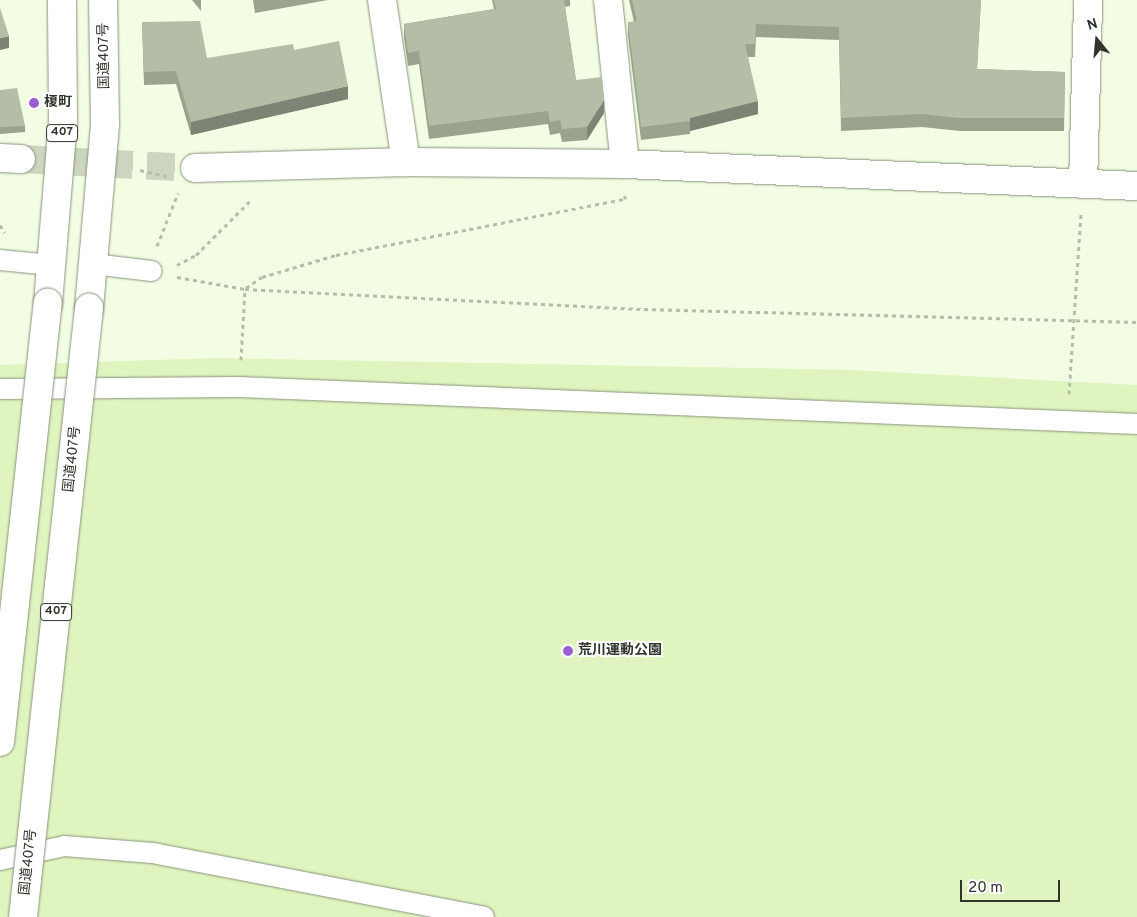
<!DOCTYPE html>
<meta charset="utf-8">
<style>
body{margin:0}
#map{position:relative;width:1137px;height:917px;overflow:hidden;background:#f3fde4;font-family:Overpass,"Noto Sans JP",sans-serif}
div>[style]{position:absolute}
.green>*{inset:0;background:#dff4be}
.street-tunnel>*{height:28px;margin-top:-14px;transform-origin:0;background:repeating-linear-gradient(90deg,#ccd5bf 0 28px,transparent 0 42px)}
.path>*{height:3px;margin-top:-1.5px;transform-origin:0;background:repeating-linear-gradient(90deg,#b5bda9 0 4px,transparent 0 8px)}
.roads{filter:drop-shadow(0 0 1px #8a937d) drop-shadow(0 0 1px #8a937d)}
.lane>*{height:20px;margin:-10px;padding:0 10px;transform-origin:10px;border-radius:10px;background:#fff}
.street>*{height:28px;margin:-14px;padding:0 14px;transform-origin:14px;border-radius:14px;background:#fff}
.highway>*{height:28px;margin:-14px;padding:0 14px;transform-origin:14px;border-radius:14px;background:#fff}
.bridges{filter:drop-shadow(0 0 1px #8a937d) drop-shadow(0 0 1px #8a937d)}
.highway-bridge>*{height:28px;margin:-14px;padding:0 14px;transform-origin:14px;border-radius:14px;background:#fff}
.wall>*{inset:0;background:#9ba38f}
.shaded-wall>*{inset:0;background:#7e8474}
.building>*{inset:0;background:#b4bda6}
.dots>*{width:14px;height:14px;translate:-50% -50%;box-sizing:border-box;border:2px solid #fff;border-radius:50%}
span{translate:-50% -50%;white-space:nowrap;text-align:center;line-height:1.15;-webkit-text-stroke:4px #fff;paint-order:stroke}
.shield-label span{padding:1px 4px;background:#fff;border:1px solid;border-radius:4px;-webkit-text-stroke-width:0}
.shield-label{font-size:12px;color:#30342a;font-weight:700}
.street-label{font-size:14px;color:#30342a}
.poi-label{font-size:14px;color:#30342a;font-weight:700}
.left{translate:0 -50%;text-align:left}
.north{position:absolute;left:1072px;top:15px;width:50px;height:50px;-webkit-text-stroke:4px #fff;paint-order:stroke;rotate:343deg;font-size:14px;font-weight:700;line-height:20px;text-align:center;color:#30342a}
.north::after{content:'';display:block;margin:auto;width:18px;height:22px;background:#30342a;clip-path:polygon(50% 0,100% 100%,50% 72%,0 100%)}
.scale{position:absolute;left:960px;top:880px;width:100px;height:22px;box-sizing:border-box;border:2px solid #30342a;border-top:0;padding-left:6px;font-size:15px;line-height:18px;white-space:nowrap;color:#30342a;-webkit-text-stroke:4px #fff;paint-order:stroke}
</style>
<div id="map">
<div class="green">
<i style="clip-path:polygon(217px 358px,851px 370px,1137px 385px,1137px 917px,0 917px,0 365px)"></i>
</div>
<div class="street-tunnel">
<i style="left:21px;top:159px;width:174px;rotate:3deg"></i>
</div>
<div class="path">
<i style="left:140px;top:170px;width:27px;rotate:13deg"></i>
<i style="left:0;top:225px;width:9px;rotate:58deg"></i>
<i style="left:157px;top:246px;width:57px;rotate:-68.4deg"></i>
<i style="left:177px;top:265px;width:21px;rotate:-28deg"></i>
<i style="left:196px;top:255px;width:79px;rotate:-45deg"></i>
<i style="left:177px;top:277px;width:69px;rotate:10deg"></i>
<i style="left:245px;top:289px;width:400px;rotate:2.9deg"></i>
<i style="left:644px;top:309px;width:493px;rotate:1.5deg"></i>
<i style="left:246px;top:288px;width:19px;rotate:-35deg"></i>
<i style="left:262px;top:277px;width:77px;rotate:-16.6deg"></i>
<i style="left:336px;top:255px;width:294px;rotate:-11deg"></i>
<i style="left:625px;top:199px;width:5px;rotate:-90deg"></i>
<i style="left:241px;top:360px;width:71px;rotate:-86.8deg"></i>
<i style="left:1069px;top:394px;width:181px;rotate:-86.2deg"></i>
</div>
<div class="roads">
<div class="lane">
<i style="left:0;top:260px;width:51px;rotate:5.6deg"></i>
<i style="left:93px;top:264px;width:59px;rotate:6.8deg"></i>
<i style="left:0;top:389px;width:239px;rotate:-0.5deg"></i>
<i style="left:239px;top:387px;width:899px;rotate:2.36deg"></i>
<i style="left:0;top:860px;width:66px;rotate:-12.3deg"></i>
<i style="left:64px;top:846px;width:89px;rotate:4.5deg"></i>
<i style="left:153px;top:853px;width:337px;rotate:10.9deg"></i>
</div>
<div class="street">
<i style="left:382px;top:0;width:164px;rotate:81.6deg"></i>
<i style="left:608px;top:0;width:165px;rotate:84.1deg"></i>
<i style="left:0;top:158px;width:21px;rotate:3deg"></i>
<i style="left:195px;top:168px;width:211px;rotate:-1.6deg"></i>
<i style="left:406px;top:162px;width:219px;rotate:0.5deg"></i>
<i style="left:625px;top:164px;width:512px;rotate:2.46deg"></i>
<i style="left:1083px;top:184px;width:184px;rotate:-88.4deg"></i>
</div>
<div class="highway">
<i style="left:48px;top:303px;width:182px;rotate:-85.3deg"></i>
<i style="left:63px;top:122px;width:122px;rotate:-90.5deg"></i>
<i style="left:89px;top:308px;width:185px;rotate:-85deg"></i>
<i style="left:105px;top:124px;width:124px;rotate:-90.9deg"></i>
</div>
</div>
<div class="bridges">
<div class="highway-bridge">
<i style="left:0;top:742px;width:442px;rotate:-83.8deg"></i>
<i style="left:23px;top:917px;width:613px;rotate:-83.81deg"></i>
</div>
</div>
<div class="wall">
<i style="clip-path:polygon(192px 0,201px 0,201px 11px)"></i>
<i style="clip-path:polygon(253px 0,328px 0,255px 13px)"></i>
<i style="clip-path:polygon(492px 0,570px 0,570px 6px,565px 7px,576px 80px,604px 113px,587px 140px,562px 142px,560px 133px,550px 135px,548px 124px,429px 139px,419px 64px,408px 66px,404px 38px,404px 24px,494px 9px)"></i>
<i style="clip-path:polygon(629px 0,981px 0,977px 69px,1065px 72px,1064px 131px,960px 131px,922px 127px,841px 131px,839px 40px,756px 37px,755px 57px,748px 57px,758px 114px,690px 131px,690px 134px,641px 140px,628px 36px,628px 22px,634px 22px)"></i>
<i style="clip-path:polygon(142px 22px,207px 58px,348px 99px,191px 135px,176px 84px,144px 85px)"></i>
<i style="clip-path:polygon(0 90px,25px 126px,25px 132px,0 134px)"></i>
</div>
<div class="shaded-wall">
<i style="clip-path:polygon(9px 36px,9px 48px,0 50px,0 38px)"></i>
<i style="clip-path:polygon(348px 86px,348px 99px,191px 135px,191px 122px)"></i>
<i style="clip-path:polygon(604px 100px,604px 113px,587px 140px,587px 127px)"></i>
<i style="clip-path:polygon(758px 101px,758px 114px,690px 131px,690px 118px)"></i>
</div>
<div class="building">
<i style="clip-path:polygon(494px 0,564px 0,576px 80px,602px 77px,604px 100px,587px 127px,562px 129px,560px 120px,550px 122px,548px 111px,429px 126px,419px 51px,408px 53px,404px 24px,496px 9px)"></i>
<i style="clip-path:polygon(632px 0,981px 0,977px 69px,1065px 72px,1064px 118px,960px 118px,922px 114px,841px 118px,839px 27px,756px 24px,755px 44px,745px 44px,758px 101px,690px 118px,690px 121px,641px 127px,628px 22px,637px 21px)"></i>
<i style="clip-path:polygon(0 8px,9px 36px,0 38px)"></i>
<i style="clip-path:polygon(200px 21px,207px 58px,293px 44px,294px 50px,339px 41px,348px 86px,191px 122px,176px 71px,144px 72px,142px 22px)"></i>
<i style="clip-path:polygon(17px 88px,25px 126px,0 127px,0 90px)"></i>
</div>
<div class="dots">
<i style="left:34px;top:103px;background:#9a5dd4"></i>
<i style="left:568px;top:651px;background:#9a5dd4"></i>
</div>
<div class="shield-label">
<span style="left:62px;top:133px">407</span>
<span style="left:56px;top:612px">407</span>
</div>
<div class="street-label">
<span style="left:105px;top:56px;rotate:-91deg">国道407号</span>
<span style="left:73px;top:459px;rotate:-84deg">国道407号</span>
<span style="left:29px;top:862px;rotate:-84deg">国道407号</span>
</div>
<div class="poi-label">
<span class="left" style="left:44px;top:103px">榎町</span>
<span class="left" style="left:578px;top:651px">荒川運動公園</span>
</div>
<div class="north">N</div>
<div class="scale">20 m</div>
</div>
